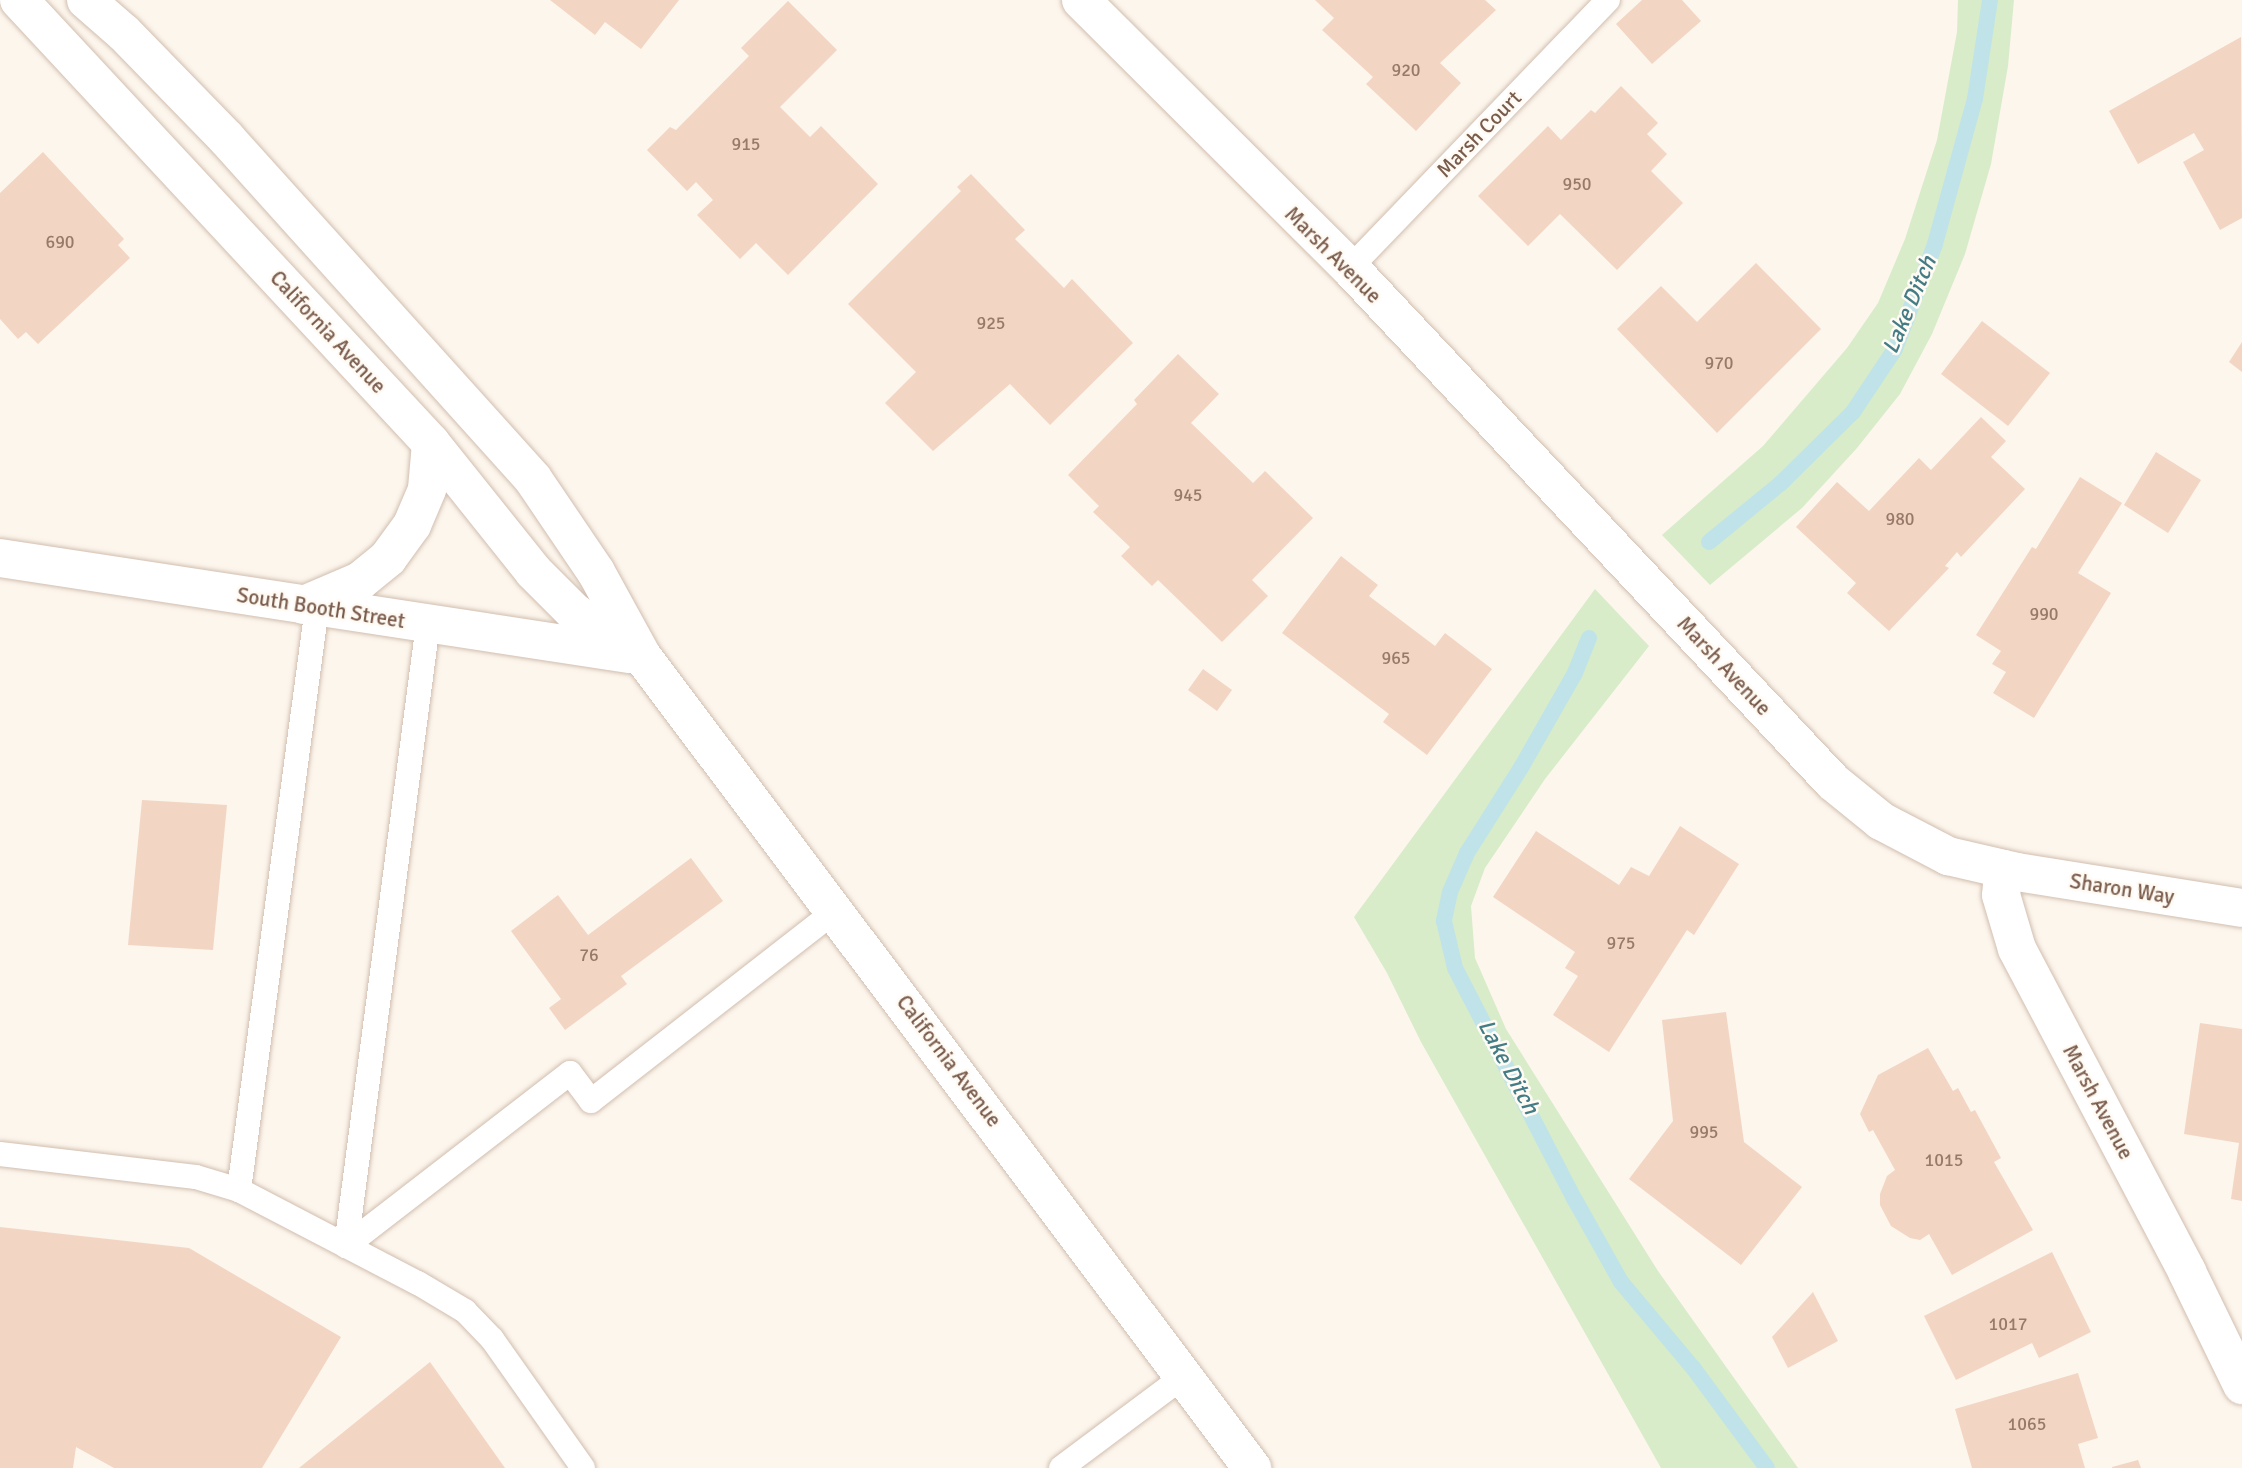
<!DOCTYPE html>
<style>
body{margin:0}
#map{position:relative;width:2242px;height:1468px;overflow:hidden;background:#fdf6ec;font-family:Signika,sans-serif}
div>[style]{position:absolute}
.green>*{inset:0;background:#d8ecc9}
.stream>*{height:16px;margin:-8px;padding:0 8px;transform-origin:8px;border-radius:8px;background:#bfe3e8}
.building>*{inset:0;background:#f3d5c3}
.roads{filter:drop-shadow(0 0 2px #d1beb0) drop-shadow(0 0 2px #d1beb0)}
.lane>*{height:24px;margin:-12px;padding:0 12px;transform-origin:12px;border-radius:12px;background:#fff}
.street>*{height:38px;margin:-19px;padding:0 19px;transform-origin:19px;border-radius:19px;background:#fff}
.secondary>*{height:38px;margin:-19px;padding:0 19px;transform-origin:19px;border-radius:19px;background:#fff}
span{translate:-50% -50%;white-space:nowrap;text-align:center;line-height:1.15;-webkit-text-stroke:5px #fffaf3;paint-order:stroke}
.number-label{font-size:18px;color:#987a6a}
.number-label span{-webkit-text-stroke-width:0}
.street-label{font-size:21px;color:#7a5c4d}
.water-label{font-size:23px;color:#437c86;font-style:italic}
</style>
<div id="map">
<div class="green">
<i style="clip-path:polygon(1958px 0,2014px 0,2008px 66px,1991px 164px,1965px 254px,1932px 334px,1900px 394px,1857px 448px,1802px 508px,1710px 585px,1662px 535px,1763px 446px,1847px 348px,1878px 303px,1905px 239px,1937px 140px,1957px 32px)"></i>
<i style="clip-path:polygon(1595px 589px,1649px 646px,1545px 779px,1485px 868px,1471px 906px,1475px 958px,1506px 1029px,1658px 1271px,1798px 1468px,1661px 1468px,1421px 1042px,1387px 973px,1354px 917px)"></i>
</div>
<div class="stream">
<i style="left:1709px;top:542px;width:93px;rotate:-39.3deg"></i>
<i style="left:1781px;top:483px;width:101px;rotate:-44.6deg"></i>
<i style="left:1853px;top:412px;width:76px;rotate:-56.3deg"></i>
<i style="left:1895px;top:349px;width:112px;rotate:-69.1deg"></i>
<i style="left:1935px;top:244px;width:150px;rotate:-74.6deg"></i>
<i style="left:1975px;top:99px;width:100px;rotate:-81.4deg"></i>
<i style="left:1589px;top:638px;width:38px;rotate:112deg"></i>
<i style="left:1575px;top:673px;width:107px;rotate:119.7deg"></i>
<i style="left:1522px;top:766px;width:103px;rotate:122.3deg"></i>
<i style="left:1467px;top:853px;width:43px;rotate:113.6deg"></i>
<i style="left:1450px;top:892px;width:30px;rotate:102deg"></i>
<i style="left:1444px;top:921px;width:48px;rotate:76.8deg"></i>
<i style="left:1455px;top:968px;width:261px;rotate:62.7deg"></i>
<i style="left:1575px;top:1200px;width:94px;rotate:60.7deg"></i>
<i style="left:1621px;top:1282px;width:114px;rotate:50deg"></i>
<i style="left:1694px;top:1369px;width:123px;rotate:53.6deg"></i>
</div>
<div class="building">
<i style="clip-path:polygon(550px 0,679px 0,641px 49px,605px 22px,595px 35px)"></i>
<i style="clip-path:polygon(1315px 0,1485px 0,1496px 10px,1440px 63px,1461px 83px,1416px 131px,1366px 84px,1373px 77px,1322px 30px,1334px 18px)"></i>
<i style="clip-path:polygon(1642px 0,1682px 0,1701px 21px,1652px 64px,1616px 24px)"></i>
<i style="clip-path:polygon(788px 1px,837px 50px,780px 107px,810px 137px,821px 126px,878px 184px,788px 275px,756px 243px,740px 259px,697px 215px,713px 200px,696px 182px,687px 191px,647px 150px,670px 127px,676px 130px,749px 56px,741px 48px)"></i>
<i style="clip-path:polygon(2241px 37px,2242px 218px,2220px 230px,2183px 162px,2204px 150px,2194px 133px,2138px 164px,2109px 111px)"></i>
<i style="clip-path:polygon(1621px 86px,1658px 123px,1647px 134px,1667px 154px,1651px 171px,1683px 203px,1617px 270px,1560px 214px,1528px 246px,1478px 196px,1548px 126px,1561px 140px,1591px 110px,1595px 113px)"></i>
<i style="clip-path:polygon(43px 152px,124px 239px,118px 245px,130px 258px,38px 344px,26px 332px,18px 339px,0 319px,0 193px)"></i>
<i style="clip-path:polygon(971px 174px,1025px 230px,1015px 239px,1064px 288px,1072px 279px,1133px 343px,1050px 425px,1010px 384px,933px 451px,885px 403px,916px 372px,848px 304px,961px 191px,957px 187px)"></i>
<i style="clip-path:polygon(1756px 263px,1821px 329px,1717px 433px,1617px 329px,1661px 286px,1697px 322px)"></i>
<i style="clip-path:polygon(1982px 321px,2050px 373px,2008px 426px,1941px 374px)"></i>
<i style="clip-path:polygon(2242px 342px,2242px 372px,2229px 362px)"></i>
<i style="clip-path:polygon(1178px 354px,1219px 394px,1191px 423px,1253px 483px,1265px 471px,1313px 518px,1252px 580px,1268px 596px,1222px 642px,1158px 580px,1152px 586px,1121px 556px,1130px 547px,1093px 512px,1099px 506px,1068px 475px,1137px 404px,1134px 400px)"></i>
<i style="clip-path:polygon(1981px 417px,2006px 441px,1991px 457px,2025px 489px,1961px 557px,1957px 552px,1945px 566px,1949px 568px,1889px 631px,1847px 593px,1856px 583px,1796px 527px,1837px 482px,1869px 511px,1919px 458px,1931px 470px)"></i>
<i style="clip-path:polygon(2156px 452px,2201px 480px,2168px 533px,2124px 505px)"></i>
<i style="clip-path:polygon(2080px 477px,2122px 503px,2078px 573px,2111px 593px,2034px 718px,1993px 693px,2006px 672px,1992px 664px,2001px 651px,1976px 635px,2032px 547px,2036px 549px)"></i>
<i style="clip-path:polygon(1341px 556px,1378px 585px,1369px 596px,1435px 646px,1445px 633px,1492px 669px,1427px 755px,1383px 722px,1389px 714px,1282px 633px)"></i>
<i style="clip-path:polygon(1203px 669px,1232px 690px,1217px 711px,1188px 690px)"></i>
<i style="clip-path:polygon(142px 800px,227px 805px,213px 950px,128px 945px)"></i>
<i style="clip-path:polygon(1680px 826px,1739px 864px,1694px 935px,1687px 930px,1609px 1052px,1553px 1015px,1578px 976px,1565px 968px,1575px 952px,1493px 897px,1536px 831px,1619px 885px,1631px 867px,1649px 876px)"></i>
<i style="clip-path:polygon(691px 858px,723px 901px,621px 976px,627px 984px,565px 1030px,549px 1008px,561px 999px,511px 931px,558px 895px,588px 935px)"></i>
<i style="clip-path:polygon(1726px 1012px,1744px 1142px,1802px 1187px,1741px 1265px,1629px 1179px,1673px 1121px,1662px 1020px)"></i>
<i style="clip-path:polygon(2200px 1023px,2242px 1029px,2242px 1201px,2231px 1199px,2239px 1143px,2184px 1134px)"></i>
<i style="clip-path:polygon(1928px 1048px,1953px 1091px,1958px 1088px,1971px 1112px,1975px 1110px,2001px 1158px,1994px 1162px,2033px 1230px,1952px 1275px,1929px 1234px,1920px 1240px,1910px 1238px,1891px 1226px,1880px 1205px,1880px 1194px,1887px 1176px,1895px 1170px,1873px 1130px,1869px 1132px,1860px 1114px,1878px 1075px)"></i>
<i style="clip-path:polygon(0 1227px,189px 1248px,341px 1337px,262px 1468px,114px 1468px,76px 1447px,73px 1468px,0 1468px)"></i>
<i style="clip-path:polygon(2052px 1252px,2091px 1332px,2039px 1358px,2032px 1343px,1956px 1380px,1924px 1316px)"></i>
<i style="clip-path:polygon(1813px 1292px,1838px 1341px,1788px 1368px,1772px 1337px)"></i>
<i style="clip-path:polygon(430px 1362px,505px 1468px,299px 1468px)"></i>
<i style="clip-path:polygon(2078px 1373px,2098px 1438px,2078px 1444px,2085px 1468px,1972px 1468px,1955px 1409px)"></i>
<i style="clip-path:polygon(2138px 1460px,2141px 1468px,2112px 1468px,2112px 1467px)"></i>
</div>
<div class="roads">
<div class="lane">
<i style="left:1350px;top:268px;width:372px;rotate:-46.1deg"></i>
<i style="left:0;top:1154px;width:197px;rotate:6.7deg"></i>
<i style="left:196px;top:1177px;width:45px;rotate:16.8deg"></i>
<i style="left:239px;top:1190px;width:202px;rotate:27.5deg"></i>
<i style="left:418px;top:1283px;width:55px;rotate:30.8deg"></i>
<i style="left:465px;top:1311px;width:39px;rotate:46deg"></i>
<i style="left:492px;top:1339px;width:158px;rotate:54.8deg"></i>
<i style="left:239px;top:1190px;width:588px;rotate:-82.38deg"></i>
<i style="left:346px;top:1246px;width:283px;rotate:-37.7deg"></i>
<i style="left:570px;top:1073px;width:35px;rotate:53deg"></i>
<i style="left:591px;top:1101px;width:309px;rotate:-37.9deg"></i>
<i style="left:346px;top:1246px;width:627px;rotate:-82.49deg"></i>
<i style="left:1061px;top:1468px;width:154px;rotate:-36.8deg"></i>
</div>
<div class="street">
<i style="left:2003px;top:869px;width:26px;rotate:94deg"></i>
<i style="left:2001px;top:895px;width:56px;rotate:73.5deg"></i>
<i style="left:2017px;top:949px;width:365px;rotate:62.2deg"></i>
<i style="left:2187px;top:1272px;width:126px;rotate:64deg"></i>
</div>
<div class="secondary">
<i style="left:19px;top:0;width:605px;rotate:47.08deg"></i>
<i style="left:431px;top:443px;width:164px;rotate:51.4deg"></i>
<i style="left:533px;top:571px;width:58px;rotate:45deg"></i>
<i style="left:574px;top:612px;width:75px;rotate:33.1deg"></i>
<i style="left:86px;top:0;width:50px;rotate:41deg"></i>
<i style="left:124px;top:33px;width:148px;rotate:45.8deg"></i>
<i style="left:227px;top:139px;width:457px;rotate:48deg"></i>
<i style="left:533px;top:479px;width:112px;rotate:55.9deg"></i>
<i style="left:596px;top:572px;width:96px;rotate:61.3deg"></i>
<i style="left:642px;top:656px;width:1016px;rotate:53.08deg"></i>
<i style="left:1081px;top:0;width:380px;rotate:44.9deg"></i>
<i style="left:1350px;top:268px;width:705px;rotate:46.78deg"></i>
<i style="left:1833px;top:782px;width:62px;rotate:39.1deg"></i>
<i style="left:1881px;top:821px;width:76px;rotate:27.6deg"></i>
<i style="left:1948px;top:856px;width:71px;rotate:13.1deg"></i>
<i style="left:2017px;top:872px;width:228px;rotate:9.1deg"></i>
<i style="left:0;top:558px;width:636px;rotate:8.68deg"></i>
<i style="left:304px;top:605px;width:61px;rotate:-23.2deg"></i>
<i style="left:360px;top:581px;width:36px;rotate:-39deg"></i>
<i style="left:388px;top:558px;width:41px;rotate:-54deg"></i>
<i style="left:412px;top:525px;width:39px;rotate:-67deg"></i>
<i style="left:427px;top:489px;width:46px;rotate:-85deg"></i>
</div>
</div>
<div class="number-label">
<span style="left:1406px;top:70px">920</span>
<span style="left:746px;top:144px">915</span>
<span style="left:1577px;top:184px">950</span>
<span style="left:60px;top:242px">690</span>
<span style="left:991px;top:323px">925</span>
<span style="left:1719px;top:363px">970</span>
<span style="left:1188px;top:495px">945</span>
<span style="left:1900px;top:519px">980</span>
<span style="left:2044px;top:614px">990</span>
<span style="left:1396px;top:658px">965</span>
<span style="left:1621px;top:943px">975</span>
<span style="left:589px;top:955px">76</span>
<span style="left:1704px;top:1132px">995</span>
<span style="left:1944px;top:1160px">1015</span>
<span style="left:2008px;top:1324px">1017</span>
<span style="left:2027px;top:1424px">1065</span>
</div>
<div class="street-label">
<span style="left:1479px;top:134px;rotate:-46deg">Marsh Court</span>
<span style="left:1333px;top:255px;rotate:45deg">Marsh Avenue</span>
<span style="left:328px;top:332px;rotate:47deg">California Avenue</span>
<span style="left:321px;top:608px;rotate:9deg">South Booth Street</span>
<span style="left:1724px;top:666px;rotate:47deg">Marsh Avenue</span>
<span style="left:2122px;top:889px;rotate:9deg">Sharon Way</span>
<span style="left:949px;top:1061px;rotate:53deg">California Avenue</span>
<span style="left:2098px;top:1102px;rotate:62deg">Marsh Avenue</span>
</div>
<div class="water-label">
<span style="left:1910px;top:305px;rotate:-67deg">Lake Ditch</span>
<span style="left:1508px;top:1067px;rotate:62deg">Lake Ditch</span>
</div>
</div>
